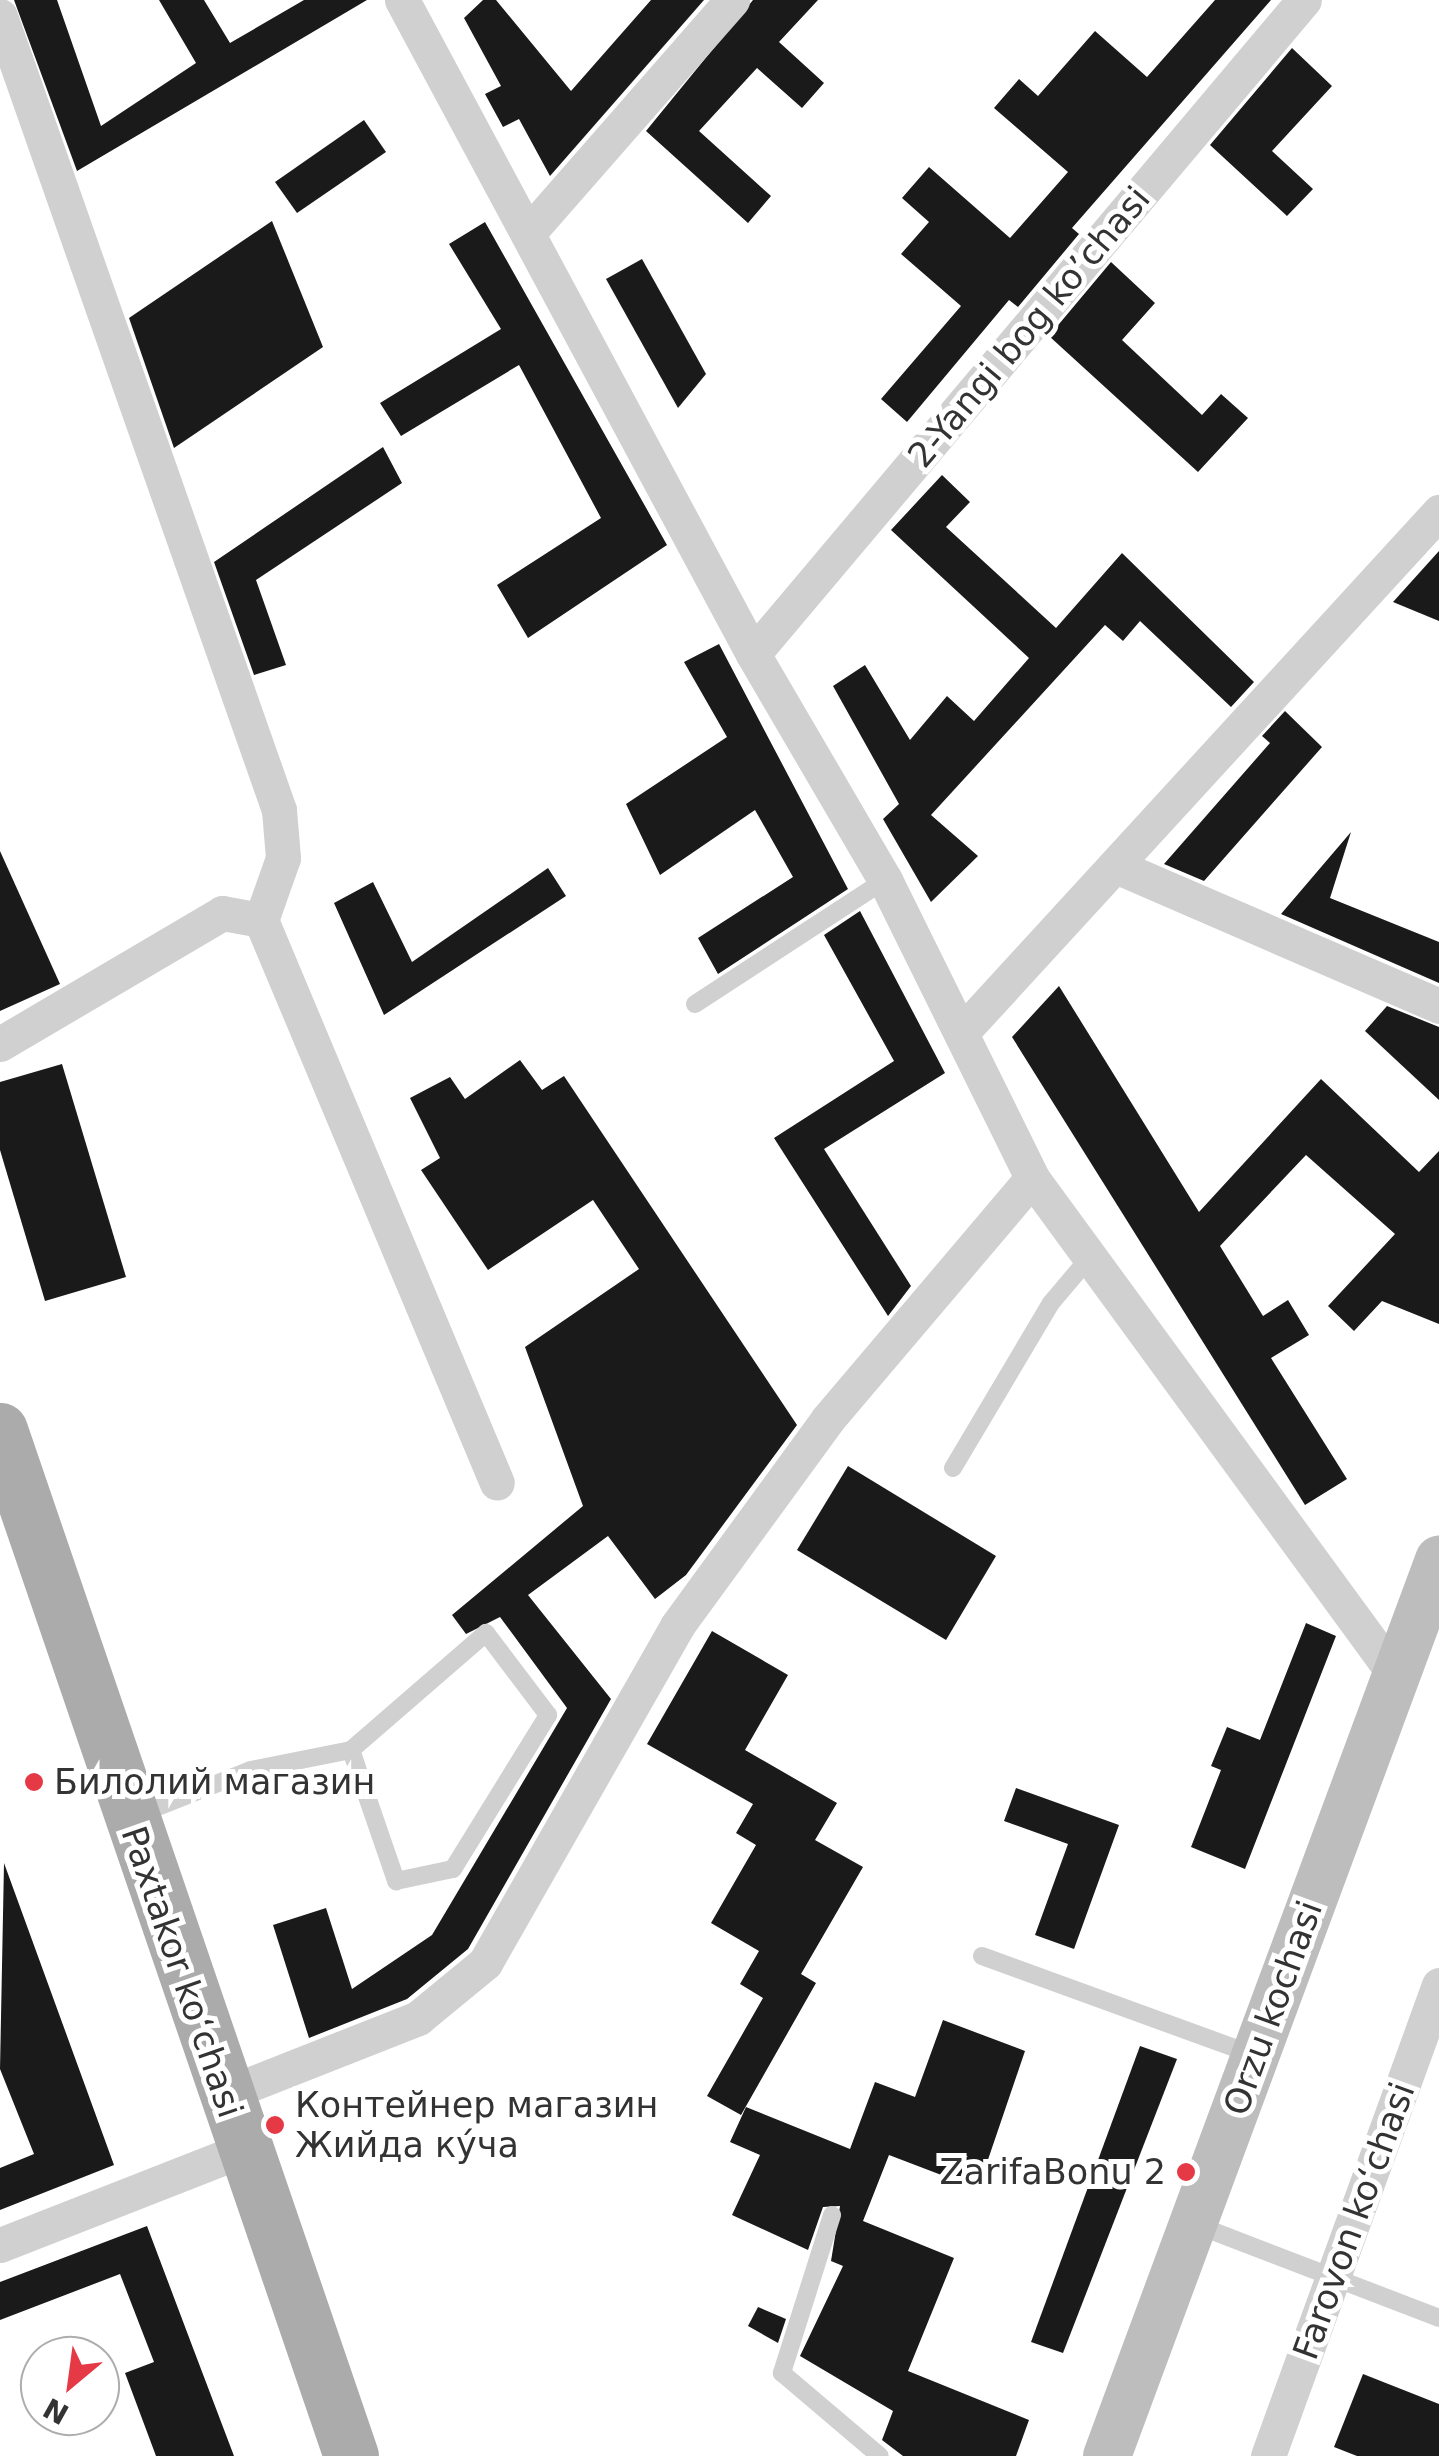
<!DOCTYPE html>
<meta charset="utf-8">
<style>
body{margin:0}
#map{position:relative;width:1439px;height:2456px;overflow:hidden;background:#fff;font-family:"DejaVu Sans",sans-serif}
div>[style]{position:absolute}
.building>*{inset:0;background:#1a1a1a}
.lane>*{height:18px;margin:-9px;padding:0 9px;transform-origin:9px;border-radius:9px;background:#d0d0d0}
.street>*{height:35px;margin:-17.5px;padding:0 17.5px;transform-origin:17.5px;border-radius:17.5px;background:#d0d0d0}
.secondary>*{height:48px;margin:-24px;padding:0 24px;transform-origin:24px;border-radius:24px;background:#bdbdbd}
.primary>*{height:55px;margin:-27.5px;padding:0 27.5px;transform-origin:27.5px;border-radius:27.5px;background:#ababab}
.dots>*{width:28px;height:28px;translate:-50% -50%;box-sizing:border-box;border:5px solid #fff;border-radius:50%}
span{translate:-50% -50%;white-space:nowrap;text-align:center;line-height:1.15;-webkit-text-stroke:10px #fff;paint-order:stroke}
.street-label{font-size:35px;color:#333}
.poi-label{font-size:35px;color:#333}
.left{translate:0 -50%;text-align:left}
.right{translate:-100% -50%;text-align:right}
.north{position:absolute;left:20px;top:2336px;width:100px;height:100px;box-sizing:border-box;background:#fff;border:2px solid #adadad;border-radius:50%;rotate:209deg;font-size:28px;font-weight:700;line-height:40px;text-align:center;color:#333}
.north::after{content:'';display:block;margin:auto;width:35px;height:45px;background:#e63946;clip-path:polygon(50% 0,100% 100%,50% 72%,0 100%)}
</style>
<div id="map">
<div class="building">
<i style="clip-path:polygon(14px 0,57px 0,101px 126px,196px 63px,159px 0,204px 0,230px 43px,304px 0,367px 0,77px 171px)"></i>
<i style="clip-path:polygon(483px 0,496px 0,571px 91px,651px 0,704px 0,550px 176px,519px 119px,503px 127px,485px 94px,501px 86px,464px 18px)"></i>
<i style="clip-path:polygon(753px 0,818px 0,779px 42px,824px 83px,802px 108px,757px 68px,699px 131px,771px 196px,748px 223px,646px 131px)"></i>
<i style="clip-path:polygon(1215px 0,1271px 0,1072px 228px,1079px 234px,1018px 307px,1009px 300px,907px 422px,881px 399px,961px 306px,901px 254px,929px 222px,902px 198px,929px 167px,1010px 238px,1068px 172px,994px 108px,1019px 79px,1038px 96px,1095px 31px,1147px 77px)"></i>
<i style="clip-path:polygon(1292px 48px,1332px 86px,1272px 151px,1313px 189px,1287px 216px,1210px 145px)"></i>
<i style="clip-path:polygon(364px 120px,386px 152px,297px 213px,275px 182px)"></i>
<i style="clip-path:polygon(272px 221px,323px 347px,174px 448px,129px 318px)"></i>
<i style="clip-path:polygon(485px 222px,667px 545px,528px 638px,497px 585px,601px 518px,519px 365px,401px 436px,380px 403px,501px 329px,449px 244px)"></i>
<i style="clip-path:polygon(642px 259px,706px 374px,678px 408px,606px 279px)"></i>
<i style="clip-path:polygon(1111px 262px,1155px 303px,1122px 340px,1202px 415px,1221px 394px,1248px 418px,1198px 472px,1049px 336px)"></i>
<i style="clip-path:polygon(383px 447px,402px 483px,256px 580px,286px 665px,254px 675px,214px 562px)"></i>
<i style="clip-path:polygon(942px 475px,970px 502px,946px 527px,1056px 628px,1122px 553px,1254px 682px,1231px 707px,1140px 621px,1123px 641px,1105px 625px,931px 815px,978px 856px,931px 902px,883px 819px,899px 804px,833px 686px,865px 665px,910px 740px,947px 696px,974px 721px,1029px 658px,891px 530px)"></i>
<i style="clip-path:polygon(1439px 551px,1439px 621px,1393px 602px)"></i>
<i style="clip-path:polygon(719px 644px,848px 889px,718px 974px,698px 938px,793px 877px,755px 810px,660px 875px,626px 804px,727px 737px,684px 662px)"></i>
<i style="clip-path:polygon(1285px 711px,1322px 747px,1204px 881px,1164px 864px,1270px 743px,1262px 736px)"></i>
<i style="clip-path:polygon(1351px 832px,1330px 898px,1439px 942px,1439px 983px,1281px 914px)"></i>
<i style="clip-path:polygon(0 851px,60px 984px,0 1011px)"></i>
<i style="clip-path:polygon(548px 868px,566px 896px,384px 1015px,334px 903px,373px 882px,412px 962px)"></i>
<i style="clip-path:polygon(860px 911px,945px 1073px,824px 1149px,911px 1286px,888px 1316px,774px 1138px,894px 1061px,824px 935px)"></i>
<i style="clip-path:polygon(1059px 986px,1199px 1212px,1321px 1079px,1419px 1172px,1439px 1151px,1439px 1324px,1382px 1301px,1354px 1331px,1328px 1306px,1395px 1234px,1306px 1155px,1220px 1246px,1263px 1316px,1288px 1300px,1309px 1335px,1271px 1358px,1347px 1479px,1305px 1505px,1012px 1037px)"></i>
<i style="clip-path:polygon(1387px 1006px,1439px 1027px,1439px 1100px,1365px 1031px)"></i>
<i style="clip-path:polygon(520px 1060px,542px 1090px,564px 1076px,797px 1425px,686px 1575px,655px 1599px,608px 1536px,528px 1595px,611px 1699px,468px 1949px,407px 1999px,309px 2038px,273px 1925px,326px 1908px,352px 1989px,432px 1935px,567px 1708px,500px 1617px,466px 1634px,452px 1615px,583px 1506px,525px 1347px,639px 1269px,593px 1200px,488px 1270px,421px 1170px,440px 1158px,410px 1098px,450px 1077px,465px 1099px)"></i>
<i style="clip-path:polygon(62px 1064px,126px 1277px,45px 1301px,0 1150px,0 1082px)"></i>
<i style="clip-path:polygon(848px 1466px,996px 1556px,946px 1640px,797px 1550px)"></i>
<i style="clip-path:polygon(1306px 1623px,1336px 1636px,1245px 1869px,1191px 1847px,1221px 1770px,1211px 1766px,1227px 1727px,1260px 1740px)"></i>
<i style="clip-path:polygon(712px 1631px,788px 1675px,745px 1750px,837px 1803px,815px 1840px,863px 1867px,801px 1974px,816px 1983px,741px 2115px,707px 2096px,763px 1998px,740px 1984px,759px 1951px,711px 1923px,756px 1845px,736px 1833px,753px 1804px,647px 1744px)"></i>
<i style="clip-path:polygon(1016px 1788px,1119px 1825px,1074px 1949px,1035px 1935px,1068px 1844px,1004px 1821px)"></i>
<i style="clip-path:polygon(4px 1863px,114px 2165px,0 2210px,0 2168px,34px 2154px,0 2069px)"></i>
<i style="clip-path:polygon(943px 2020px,1025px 2051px,978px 2189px,889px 2155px,863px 2221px,954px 2258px,908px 2371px,1029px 2420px,1016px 2456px,903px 2456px,882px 2440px,893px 2411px,800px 2356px,843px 2266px,831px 2261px,840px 2206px,823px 2207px,808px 2250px,732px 2215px,760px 2155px,730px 2142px,746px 2107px,850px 2149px,875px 2082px,915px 2097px)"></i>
<i style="clip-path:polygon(1140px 2046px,1177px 2059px,1063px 2353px,1031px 2342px)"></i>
<i style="clip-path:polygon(147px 2226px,193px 2348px,234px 2456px,156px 2456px,125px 2373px,154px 2362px,120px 2274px,0 2320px,0 2282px)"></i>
<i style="clip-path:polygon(758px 2307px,786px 2319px,778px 2343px,748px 2326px)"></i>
<i style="clip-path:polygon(1363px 2374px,1439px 2404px,1439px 2456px,1357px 2456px,1334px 2447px)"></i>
</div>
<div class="lane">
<i style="left:695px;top:1004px;width:227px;rotate:-33.1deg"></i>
<i style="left:953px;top:1468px;width:192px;rotate:-59.3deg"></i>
<i style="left:1051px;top:1303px;width:59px;rotate:-49.8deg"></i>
<i style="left:135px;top:1816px;width:125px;rotate:-21.6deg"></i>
<i style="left:251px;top:1770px;width:102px;rotate:-11.3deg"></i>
<i style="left:351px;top:1750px;width:139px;rotate:71deg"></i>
<i style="left:396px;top:1881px;width:58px;rotate:-11.9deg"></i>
<i style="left:453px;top:1869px;width:181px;rotate:-58.3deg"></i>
<i style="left:548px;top:1715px;width:103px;rotate:-127.1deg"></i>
<i style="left:486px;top:1633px;width:179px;rotate:139.1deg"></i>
<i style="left:982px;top:1956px;width:289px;rotate:20deg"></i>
<i style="left:832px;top:2215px;width:166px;rotate:107.6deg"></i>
<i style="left:782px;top:2373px;width:128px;rotate:40.3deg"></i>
<i style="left:1197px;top:2225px;width:259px;rotate:21deg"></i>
</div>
<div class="street">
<i style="left:402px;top:0;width:742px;rotate:61.78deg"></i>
<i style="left:753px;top:654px;width:262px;rotate:59.7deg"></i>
<i style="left:885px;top:880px;width:332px;rotate:63.7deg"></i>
<i style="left:1032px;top:1178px;width:617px;rotate:53.84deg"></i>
<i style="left:0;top:16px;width:842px;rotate:70.64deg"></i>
<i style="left:279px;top:810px;width:48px;rotate:85.2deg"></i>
<i style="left:283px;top:858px;width:66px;rotate:109.5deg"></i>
<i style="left:530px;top:231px;width:307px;rotate:-48.8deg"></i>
<i style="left:753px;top:654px;width:855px;rotate:-49.89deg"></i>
<i style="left:1118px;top:867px;width:350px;rotate:23.4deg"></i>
<i style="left:962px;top:1032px;width:706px;rotate:-47.47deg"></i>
<i style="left:0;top:1044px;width:258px;rotate:-30.5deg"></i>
<i style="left:222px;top:913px;width:40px;rotate:10deg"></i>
<i style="left:261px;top:920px;width:610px;rotate:67.26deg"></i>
<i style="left:223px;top:2095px;width:210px;rotate:-21.5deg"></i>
<i style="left:418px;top:2018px;width:87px;rotate:-39.4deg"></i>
<i style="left:485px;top:1963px;width:388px;rotate:-60.3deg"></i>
<i style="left:677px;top:1626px;width:255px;rotate:-53.9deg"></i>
<i style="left:827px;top:1420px;width:317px;rotate:-49.7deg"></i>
<i style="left:0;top:2245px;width:261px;rotate:-21.4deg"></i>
<i style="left:1268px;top:2456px;width:501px;rotate:-70.05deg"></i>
</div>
<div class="secondary">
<i style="left:1107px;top:2456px;width:956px;rotate:-69.67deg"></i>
</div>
<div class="primary">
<i style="left:0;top:1430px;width:1084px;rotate:71.11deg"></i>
</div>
<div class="dots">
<i style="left:34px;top:1782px;background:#e63946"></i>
<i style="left:275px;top:2125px;background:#e63946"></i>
<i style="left:1186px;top:2172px;background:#e63946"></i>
</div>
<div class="street-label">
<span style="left:1029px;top:327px;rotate:-50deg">2-Yangi bog koʼchasi</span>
<span style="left:182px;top:1972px;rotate:71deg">Paxtakor koʻchasi</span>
<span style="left:1273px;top:2008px;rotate:-70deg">Orzu kochasi</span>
<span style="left:1354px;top:2221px;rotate:-70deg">Farovon koʻchasi</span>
</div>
<div class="poi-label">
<span class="left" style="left:54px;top:1782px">Билолий магазин</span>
<span class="left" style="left:295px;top:2125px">Контейнер магазин<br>Жийда ку́ча</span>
<span class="right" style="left:1166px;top:2172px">ZarifaBonu 2</span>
</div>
<div class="north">N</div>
</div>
